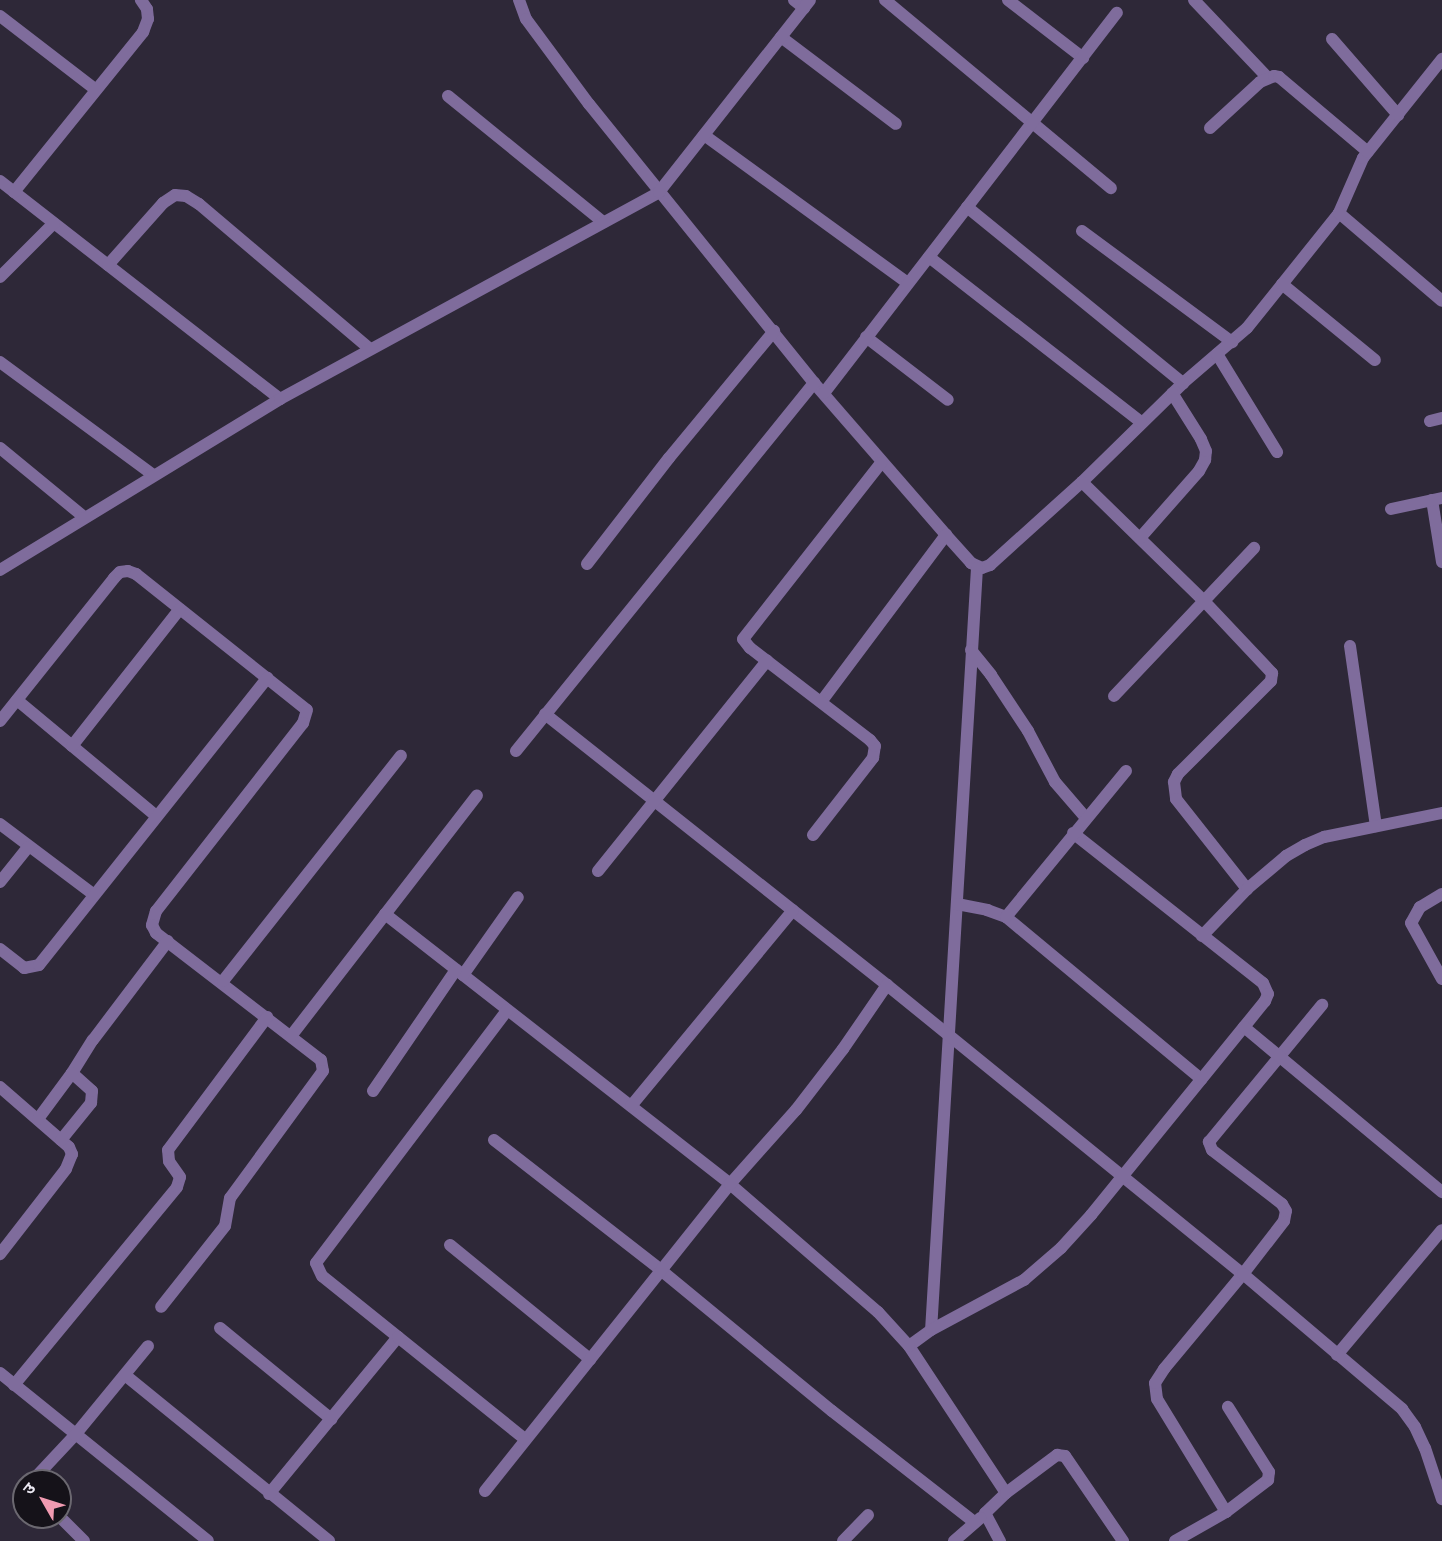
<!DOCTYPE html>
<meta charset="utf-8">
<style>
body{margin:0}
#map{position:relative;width:1442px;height:1541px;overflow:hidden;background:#2e2838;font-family:Cabin,"Noto Sans Devanagari",sans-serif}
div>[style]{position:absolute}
.street>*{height:12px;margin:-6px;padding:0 6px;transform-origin:6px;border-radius:6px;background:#7f6c9c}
span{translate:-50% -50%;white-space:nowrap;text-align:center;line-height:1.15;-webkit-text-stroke:4.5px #151219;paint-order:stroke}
.north{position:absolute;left:12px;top:1469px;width:60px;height:60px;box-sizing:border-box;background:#151219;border:2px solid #6b6870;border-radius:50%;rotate:309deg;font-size:16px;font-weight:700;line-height:24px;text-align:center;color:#ece9f3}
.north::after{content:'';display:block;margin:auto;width:21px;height:27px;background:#f19ab1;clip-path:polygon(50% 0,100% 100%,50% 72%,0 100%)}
</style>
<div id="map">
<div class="street">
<i style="left:519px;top:0;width:20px;rotate:70deg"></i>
<i style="left:526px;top:19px;width:106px;rotate:53.5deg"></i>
<i style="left:589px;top:104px;width:358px;rotate:51.1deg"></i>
<i style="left:814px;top:383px;width:201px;rotate:49deg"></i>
<i style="left:946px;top:535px;width:38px;rotate:48deg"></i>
<i style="left:971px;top:563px;width:12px;rotate:24deg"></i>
<i style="left:982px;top:568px;width:9px;rotate:-21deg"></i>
<i style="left:990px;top:565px;width:124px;rotate:-42.1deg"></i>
<i style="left:1082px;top:482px;width:141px;rotate:-44.4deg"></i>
<i style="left:1183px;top:383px;width:84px;rotate:-40.7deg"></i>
<i style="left:1247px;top:328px;width:147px;rotate:-51.3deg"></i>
<i style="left:1339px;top:213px;width:60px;rotate:-66.4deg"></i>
<i style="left:1363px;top:158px;width:127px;rotate:-51.4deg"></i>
<i style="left:794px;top:0;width:13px;rotate:39deg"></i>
<i style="left:885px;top:0;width:294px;rotate:39.8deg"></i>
<i style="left:1008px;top:0;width:95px;rotate:37.7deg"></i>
<i style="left:1194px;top:0;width:106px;rotate:46.5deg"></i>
<i style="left:0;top:16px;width:121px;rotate:37.6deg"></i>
<i style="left:781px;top:37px;width:144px;rotate:37.1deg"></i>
<i style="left:1332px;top:39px;width:101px;rotate:49deg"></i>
<i style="left:448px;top:96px;width:200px;rotate:39.1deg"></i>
<i style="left:1210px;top:128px;width:68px;rotate:-42.6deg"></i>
<i style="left:1260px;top:82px;width:15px;rotate:-23deg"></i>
<i style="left:1274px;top:76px;width:5px;rotate:11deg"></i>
<i style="left:1279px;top:77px;width:116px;rotate:40.1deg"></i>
<i style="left:704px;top:135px;width:252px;rotate:36deg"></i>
<i style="left:0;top:181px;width:355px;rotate:37.9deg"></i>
<i style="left:14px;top:192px;width:206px;rotate:-51.1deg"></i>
<i style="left:143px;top:32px;width:14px;rotate:-69deg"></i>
<i style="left:148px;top:19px;width:10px;rotate:-96deg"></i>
<i style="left:147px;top:9px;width:11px;rotate:-124deg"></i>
<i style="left:967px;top:207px;width:279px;rotate:39.2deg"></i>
<i style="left:1339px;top:213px;width:135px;rotate:40.5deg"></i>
<i style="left:1082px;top:231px;width:187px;rotate:36.5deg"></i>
<i style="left:929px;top:257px;width:269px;rotate:37.9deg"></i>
<i style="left:108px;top:265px;width:83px;rotate:-48.4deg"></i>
<i style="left:163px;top:203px;width:14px;rotate:-34deg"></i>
<i style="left:175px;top:195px;width:11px;rotate:5deg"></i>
<i style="left:186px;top:196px;width:15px;rotate:32deg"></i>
<i style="left:199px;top:204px;width:224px;rotate:40.3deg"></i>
<i style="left:0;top:277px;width:76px;rotate:-45deg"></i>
<i style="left:1282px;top:284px;width:120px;rotate:39.3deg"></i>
<i style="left:866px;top:337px;width:103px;rotate:37.5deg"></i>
<i style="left:1217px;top:354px;width:115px;rotate:58.5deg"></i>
<i style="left:0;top:362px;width:190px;rotate:36.4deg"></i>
<i style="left:824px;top:393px;width:480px;rotate:-52.4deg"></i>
<i style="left:1430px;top:421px;width:12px;rotate:-14deg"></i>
<i style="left:0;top:448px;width:109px;rotate:39.4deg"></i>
<i style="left:1082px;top:482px;width:172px;rotate:44.3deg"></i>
<i style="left:1205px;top:602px;width:98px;rotate:46.7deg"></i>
<i style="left:1272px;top:673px;width:8px;rotate:97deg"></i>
<i style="left:1271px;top:681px;width:132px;rotate:135deg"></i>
<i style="left:1178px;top:774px;width:9px;rotate:117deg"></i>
<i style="left:1174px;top:782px;width:17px;rotate:83deg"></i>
<i style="left:1176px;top:799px;width:115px;rotate:51.7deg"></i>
<i style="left:1432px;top:500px;width:63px;rotate:80.8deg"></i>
<i style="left:1391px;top:509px;width:52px;rotate:-12.2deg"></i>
<i style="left:1140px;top:538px;width:89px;rotate:-48.6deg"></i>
<i style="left:1199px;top:471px;width:13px;rotate:-61deg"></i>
<i style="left:1205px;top:460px;width:9px;rotate:-84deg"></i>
<i style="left:1206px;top:451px;width:13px;rotate:-113deg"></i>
<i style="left:1201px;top:439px;width:54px;rotate:-122.2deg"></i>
<i style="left:587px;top:564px;width:134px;rotate:-52.3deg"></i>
<i style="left:669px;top:458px;width:165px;rotate:-50.4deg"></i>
<i style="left:977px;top:568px;width:763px;rotate:93.45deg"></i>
<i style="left:931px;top:1330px;width:27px;rotate:144deg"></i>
<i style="left:909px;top:1346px;width:176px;rotate:56.6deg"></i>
<i style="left:1006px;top:1493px;width:29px;rotate:136deg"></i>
<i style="left:985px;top:1513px;width:32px;rotate:62deg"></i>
<i style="left:0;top:570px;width:328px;rotate:-31.4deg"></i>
<i style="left:280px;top:399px;width:432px;rotate:-28.6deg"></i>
<i style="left:659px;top:192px;width:244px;rotate:-51.8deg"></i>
<i style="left:1350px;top:646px;width:182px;rotate:81.8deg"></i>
<i style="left:971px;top:650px;width:32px;rotate:51deg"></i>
<i style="left:991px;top:675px;width:67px;rotate:56.5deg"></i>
<i style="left:1028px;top:731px;width:58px;rotate:62.1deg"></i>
<i style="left:1055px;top:782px;width:48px;rotate:49.3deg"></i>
<i style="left:1114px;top:696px;width:204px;rotate:-46.6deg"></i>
<i style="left:17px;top:700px;width:181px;rotate:39.8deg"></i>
<i style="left:821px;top:702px;width:209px;rotate:-53.2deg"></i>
<i style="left:545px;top:714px;width:436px;rotate:38.4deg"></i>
<i style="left:887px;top:985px;width:459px;rotate:39.1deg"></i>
<i style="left:1243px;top:1274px;width:67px;rotate:-52.3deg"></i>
<i style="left:1284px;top:1221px;width:10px;rotate:-79deg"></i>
<i style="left:1286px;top:1211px;width:8px;rotate:-120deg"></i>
<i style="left:1282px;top:1204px;width:88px;rotate:-142.4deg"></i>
<i style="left:1212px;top:1150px;width:9px;rotate:-111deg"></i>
<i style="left:1209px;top:1142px;width:178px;rotate:-50.5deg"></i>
<i style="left:0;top:721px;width:183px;rotate:-51.4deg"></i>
<i style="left:114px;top:578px;width:8px;rotate:-45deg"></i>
<i style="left:120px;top:572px;width:8px;rotate:-7deg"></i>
<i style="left:128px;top:571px;width:9px;rotate:21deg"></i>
<i style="left:136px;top:574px;width:218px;rotate:38.5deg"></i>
<i style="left:307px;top:710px;width:14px;rotate:107deg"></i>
<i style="left:303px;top:723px;width:239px;rotate:128deg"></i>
<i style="left:156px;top:911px;width:15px;rotate:106deg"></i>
<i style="left:152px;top:925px;width:9px;rotate:63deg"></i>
<i style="left:156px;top:933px;width:208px;rotate:37.6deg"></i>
<i style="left:321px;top:1060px;width:11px;rotate:80deg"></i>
<i style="left:323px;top:1071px;width:157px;rotate:126.2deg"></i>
<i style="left:230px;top:1198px;width:28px;rotate:100deg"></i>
<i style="left:225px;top:1226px;width:103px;rotate:128.3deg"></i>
<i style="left:72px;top:746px;width:174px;rotate:-51.8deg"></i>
<i style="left:516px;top:751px;width:474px;rotate:-51deg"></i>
<i style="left:0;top:824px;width:116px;rotate:37deg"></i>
<i style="left:1073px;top:833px;width:242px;rotate:38.3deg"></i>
<i style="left:1263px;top:983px;width:12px;rotate:66deg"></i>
<i style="left:1268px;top:994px;width:8px;rotate:113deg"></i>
<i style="left:1265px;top:1001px;width:33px;rotate:129deg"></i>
<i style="left:813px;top:835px;width:98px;rotate:-52.1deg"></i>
<i style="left:873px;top:758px;width:12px;rotate:-81deg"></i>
<i style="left:875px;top:746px;width:8px;rotate:-130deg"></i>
<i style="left:870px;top:740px;width:151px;rotate:-142.5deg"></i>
<i style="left:750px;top:648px;width:11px;rotate:-128deg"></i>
<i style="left:743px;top:639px;width:224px;rotate:-51.9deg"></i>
<i style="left:598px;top:871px;width:270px;rotate:-51.2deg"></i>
<i style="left:0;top:882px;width:45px;rotate:-51.3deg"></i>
<i style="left:1442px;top:894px;width:26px;rotate:149deg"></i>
<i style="left:1420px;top:907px;width:18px;rotate:119deg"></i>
<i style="left:1411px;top:923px;width:64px;rotate:61deg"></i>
<i style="left:957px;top:904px;width:31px;rotate:11deg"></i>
<i style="left:987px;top:910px;width:20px;rotate:20deg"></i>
<i style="left:1006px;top:917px;width:254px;rotate:39.7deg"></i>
<i style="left:385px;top:914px;width:438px;rotate:38deg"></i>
<i style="left:730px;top:1184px;width:196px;rotate:40.9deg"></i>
<i style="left:878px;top:1312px;width:46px;rotate:47.6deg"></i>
<i style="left:1006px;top:917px;width:189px;rotate:-50.6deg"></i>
<i style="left:1202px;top:936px;width:65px;rotate:-46.2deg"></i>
<i style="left:1247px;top:889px;width:51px;rotate:-40.2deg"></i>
<i style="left:1286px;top:856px;width:22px;rotate:-30deg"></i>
<i style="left:1305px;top:845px;width:21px;rotate:-23deg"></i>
<i style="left:1324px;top:837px;width:120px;rotate:-11.5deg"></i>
<i style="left:0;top:949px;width:31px;rotate:38deg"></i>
<i style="left:24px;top:968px;width:15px;rotate:-11deg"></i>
<i style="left:39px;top:965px;width:367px;rotate:-51.5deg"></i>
<i style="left:463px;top:975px;width:95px;rotate:-54.8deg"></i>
<i style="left:223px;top:981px;width:287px;rotate:-51.7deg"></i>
<i style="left:291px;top:1036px;width:304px;rotate:-52.3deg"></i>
<i style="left:0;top:1087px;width:91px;rotate:41deg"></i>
<i style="left:69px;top:1147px;width:8px;rotate:67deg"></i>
<i style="left:72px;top:1154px;width:16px;rotate:112deg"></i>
<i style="left:66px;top:1169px;width:108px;rotate:127.8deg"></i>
<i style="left:373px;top:1091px;width:147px;rotate:-55.6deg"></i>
<i style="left:631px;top:1106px;width:254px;rotate:-50.4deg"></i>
<i style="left:38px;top:1119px;width:57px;rotate:-53.5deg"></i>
<i style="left:72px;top:1073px;width:39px;rotate:-58deg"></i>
<i style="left:93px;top:1040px;width:124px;rotate:-52.9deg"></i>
<i style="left:61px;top:1140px;width:48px;rotate:-51deg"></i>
<i style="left:91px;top:1103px;width:12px;rotate:-85deg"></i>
<i style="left:92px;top:1091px;width:27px;rotate:-138deg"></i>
<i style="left:494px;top:1140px;width:213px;rotate:37.9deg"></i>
<i style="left:662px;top:1271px;width:220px;rotate:39.5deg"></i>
<i style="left:832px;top:1411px;width:180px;rotate:38deg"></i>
<i style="left:450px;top:1245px;width:181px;rotate:39.2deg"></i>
<i style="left:220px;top:1328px;width:144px;rotate:39.3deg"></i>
<i style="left:931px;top:1330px;width:106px;rotate:-28.3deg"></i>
<i style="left:1024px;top:1280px;width:49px;rotate:-40.9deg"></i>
<i style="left:1061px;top:1248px;width:45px;rotate:-47.7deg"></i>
<i style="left:1091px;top:1215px;width:242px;rotate:-50.9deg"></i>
<i style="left:1244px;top:1027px;width:258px;rotate:39.8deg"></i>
<i style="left:398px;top:1337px;width:97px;rotate:-141.2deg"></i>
<i style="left:322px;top:1276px;width:14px;rotate:-115deg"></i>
<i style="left:316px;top:1263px;width:317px;rotate:-52.9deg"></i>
<i style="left:1337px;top:1355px;width:163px;rotate:-50deg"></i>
<i style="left:0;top:1373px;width:267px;rotate:38.9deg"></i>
<i style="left:125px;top:1375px;width:263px;rotate:39.1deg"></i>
<i style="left:14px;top:1385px;width:256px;rotate:-50.5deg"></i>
<i style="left:177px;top:1187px;width:10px;rotate:-73deg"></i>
<i style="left:180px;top:1177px;width:19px;rotate:-125deg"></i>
<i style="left:169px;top:1161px;width:11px;rotate:-95deg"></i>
<i style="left:168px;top:1150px;width:166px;rotate:-53.3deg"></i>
<i style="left:32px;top:1481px;width:63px;rotate:-46.9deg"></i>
<i style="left:75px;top:1435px;width:115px;rotate:-50.6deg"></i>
<i style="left:485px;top:1491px;width:393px;rotate:-51.4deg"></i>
<i style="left:730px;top:1184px;width:99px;rotate:-48.3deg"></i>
<i style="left:796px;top:1110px;width:77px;rotate:-52.4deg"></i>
<i style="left:843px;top:1049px;width:78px;rotate:-55.5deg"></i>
<i style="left:1006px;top:1493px;width:64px;rotate:-36.7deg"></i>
<i style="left:1057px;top:1455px;width:8px;rotate:7deg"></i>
<i style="left:1065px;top:1456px;width:103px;rotate:55.7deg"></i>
<i style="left:269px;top:1494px;width:203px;rotate:-50.6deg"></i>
<i style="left:398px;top:1337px;width:163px;rotate:38.8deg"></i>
<i style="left:1226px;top:1512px;width:132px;rotate:-121.4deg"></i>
<i style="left:1157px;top:1399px;width:16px;rotate:-97deg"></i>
<i style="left:1155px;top:1383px;width:17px;rotate:-57deg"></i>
<i style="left:1164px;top:1369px;width:124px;rotate:-50.3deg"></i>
<i style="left:1243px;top:1274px;width:209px;rotate:40.3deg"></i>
<i style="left:1402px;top:1409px;width:22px;rotate:54deg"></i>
<i style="left:1415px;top:1427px;width:23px;rotate:65deg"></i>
<i style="left:1425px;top:1448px;width:54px;rotate:71.6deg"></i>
<i style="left:60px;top:1517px;width:34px;rotate:45deg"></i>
<i style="left:843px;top:1541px;width:36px;rotate:-46deg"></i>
<i style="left:954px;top:1541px;width:35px;rotate:-41deg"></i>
<i style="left:1175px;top:1541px;width:59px;rotate:-29.6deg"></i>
<i style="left:1226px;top:1512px;width:53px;rotate:-37.3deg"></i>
<i style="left:1268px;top:1480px;width:8px;rotate:-83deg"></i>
<i style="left:1269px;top:1472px;width:77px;rotate:-122.2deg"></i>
</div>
<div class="north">उ</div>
</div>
